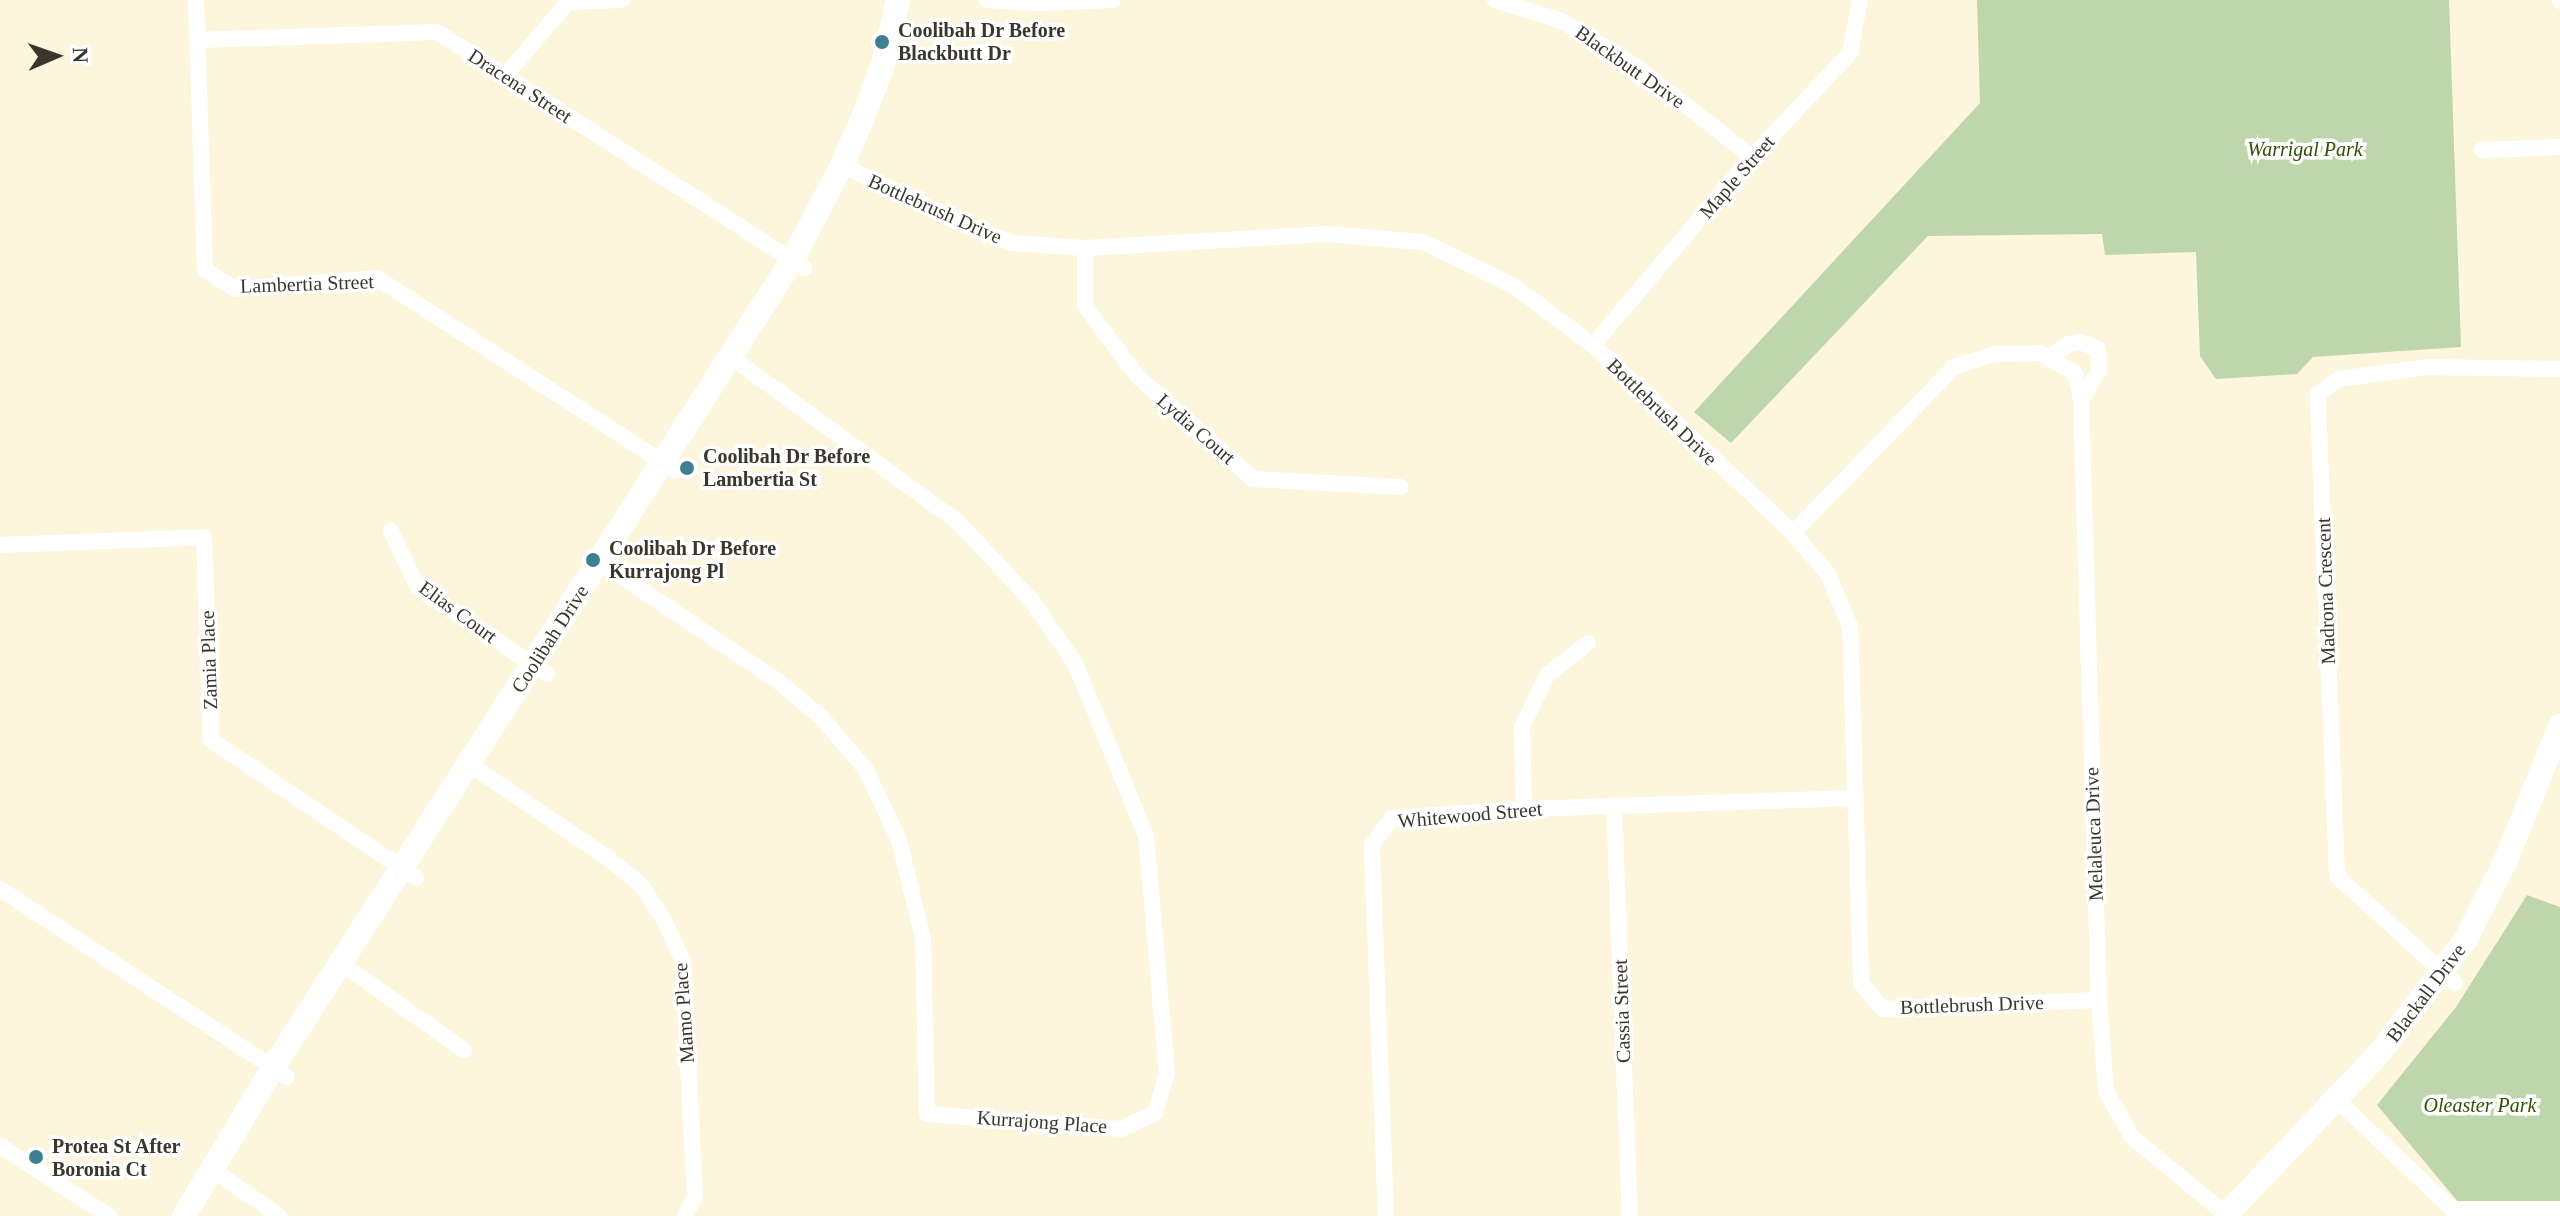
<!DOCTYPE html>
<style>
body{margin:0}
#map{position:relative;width:2560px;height:1216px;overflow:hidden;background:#fdf6dd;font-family:"Times New Roman",serif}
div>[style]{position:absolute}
.green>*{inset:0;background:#bfd5ab}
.minor>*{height:16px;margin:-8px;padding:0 8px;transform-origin:8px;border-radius:8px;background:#fff}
.secondary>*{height:24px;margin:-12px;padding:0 12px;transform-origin:12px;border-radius:12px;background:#fff}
.dots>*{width:22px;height:22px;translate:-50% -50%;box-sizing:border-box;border:4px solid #fff;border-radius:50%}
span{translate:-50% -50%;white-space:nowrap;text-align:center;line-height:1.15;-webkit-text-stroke:7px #fff;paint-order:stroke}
.poi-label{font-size:20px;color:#39362c;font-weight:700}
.left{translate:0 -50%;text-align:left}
.street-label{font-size:20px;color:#39362c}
.park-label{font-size:20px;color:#315000;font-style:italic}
.north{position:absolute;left:16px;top:16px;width:80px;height:80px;-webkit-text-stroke:6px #fff;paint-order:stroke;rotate:88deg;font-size:22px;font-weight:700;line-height:32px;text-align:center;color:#39362c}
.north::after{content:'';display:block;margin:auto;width:28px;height:36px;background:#39362c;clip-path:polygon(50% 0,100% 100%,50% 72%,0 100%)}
</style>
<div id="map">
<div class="green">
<i style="clip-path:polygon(1977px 0,2449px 0,2461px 347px,2313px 357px,2297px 374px,2216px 379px,2200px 356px,2196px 252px,2105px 255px,2102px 234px,1928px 236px,1731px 443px,1694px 412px,1980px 103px)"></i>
<i style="clip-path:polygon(2527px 895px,2560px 907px,2560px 1204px,2459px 1203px,2377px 1105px,2456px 1007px)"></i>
</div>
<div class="minor">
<i style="left:196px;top:0;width:270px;rotate:88.1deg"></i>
<i style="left:205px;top:270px;width:36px;rotate:32deg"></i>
<i style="left:235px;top:289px;width:142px;rotate:-4.4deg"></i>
<i style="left:377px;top:278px;width:356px;rotate:32.8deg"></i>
<i style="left:987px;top:0;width:54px;rotate:3.2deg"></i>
<i style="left:1041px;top:3px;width:72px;rotate:-2.4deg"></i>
<i style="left:1495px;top:0;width:70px;rotate:17.4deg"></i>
<i style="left:1562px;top:21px;width:84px;rotate:31.4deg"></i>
<i style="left:1634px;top:65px;width:150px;rotate:37.9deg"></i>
<i style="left:2560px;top:0;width:1px;rotate:90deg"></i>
<i style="left:198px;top:40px;width:239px;rotate:-1.9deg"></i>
<i style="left:437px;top:32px;width:437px;rotate:32.7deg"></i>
<i style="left:504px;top:77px;width:99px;rotate:-49.5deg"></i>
<i style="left:568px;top:2px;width:54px;rotate:-2.1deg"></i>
<i style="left:2482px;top:150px;width:78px;rotate:-2.2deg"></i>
<i style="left:842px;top:165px;width:136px;rotate:26.2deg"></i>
<i style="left:964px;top:225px;width:52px;rotate:20.2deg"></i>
<i style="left:1013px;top:243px;width:72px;rotate:4deg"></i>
<i style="left:1085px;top:248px;width:241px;rotate:-3.3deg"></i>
<i style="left:1326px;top:234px;width:97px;rotate:4.7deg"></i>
<i style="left:1423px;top:242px;width:101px;rotate:25.8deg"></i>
<i style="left:1514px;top:286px;width:99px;rotate:36.8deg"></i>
<i style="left:1593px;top:345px;width:274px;rotate:43.2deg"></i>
<i style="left:1793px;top:533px;width:54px;rotate:49.5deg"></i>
<i style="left:1828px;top:574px;width:56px;rotate:67.1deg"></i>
<i style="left:1850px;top:626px;width:357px;rotate:88.2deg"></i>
<i style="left:1861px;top:983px;width:34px;rotate:50deg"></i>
<i style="left:1883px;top:1009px;width:216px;rotate:-2.4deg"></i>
<i style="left:1085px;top:248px;width:58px;rotate:90deg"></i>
<i style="left:1085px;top:306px;width:90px;rotate:53.1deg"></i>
<i style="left:1139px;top:378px;width:152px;rotate:41.5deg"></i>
<i style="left:1253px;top:479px;width:148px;rotate:3.1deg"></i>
<i style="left:1593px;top:345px;width:246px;rotate:-49.8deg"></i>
<i style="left:1752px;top:157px;width:143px;rotate:-46.7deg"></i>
<i style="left:1850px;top:53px;width:54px;rotate:-79.3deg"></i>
<i style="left:2050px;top:357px;width:23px;rotate:-34deg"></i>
<i style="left:2069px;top:344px;width:11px;rotate:-10deg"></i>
<i style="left:2080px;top:342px;width:19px;rotate:21deg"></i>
<i style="left:2098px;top:349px;width:22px;rotate:87deg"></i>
<i style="left:2099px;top:371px;width:34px;rotate:122deg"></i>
<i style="left:391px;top:531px;width:63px;rotate:64.7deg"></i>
<i style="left:418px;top:588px;width:155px;rotate:33.7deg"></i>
<i style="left:1793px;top:533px;width:231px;rotate:-45.9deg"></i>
<i style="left:1954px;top:367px;width:42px;rotate:-18deg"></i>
<i style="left:1994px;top:354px;width:46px;rotate:-1.2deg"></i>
<i style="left:2040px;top:353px;width:40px;rotate:29.7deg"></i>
<i style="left:2075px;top:373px;width:28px;rotate:77deg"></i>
<i style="left:2081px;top:400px;width:600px;rotate:88.28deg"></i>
<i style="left:2099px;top:1000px;width:91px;rotate:85.6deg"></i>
<i style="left:2106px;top:1091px;width:53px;rotate:60.5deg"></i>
<i style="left:2132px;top:1137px;width:124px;rotate:39.5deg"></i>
<i style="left:0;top:545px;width:204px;rotate:-2.2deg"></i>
<i style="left:204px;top:537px;width:203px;rotate:88deg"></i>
<i style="left:211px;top:740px;width:247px;rotate:33.9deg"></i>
<i style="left:600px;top:562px;width:216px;rotate:33.8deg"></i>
<i style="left:779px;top:682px;width:56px;rotate:39.9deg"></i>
<i style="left:822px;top:718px;width:68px;rotate:49.8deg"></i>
<i style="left:866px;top:770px;width:77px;rotate:64.8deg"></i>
<i style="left:899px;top:840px;width:102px;rotate:76.4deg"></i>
<i style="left:923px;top:939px;width:175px;rotate:88.7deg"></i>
<i style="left:927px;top:1114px;width:195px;rotate:4.4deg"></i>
<i style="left:1121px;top:1129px;width:38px;rotate:-25deg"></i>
<i style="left:1155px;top:1113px;width:41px;rotate:-72.9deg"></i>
<i style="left:1167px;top:1074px;width:239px;rotate:-95deg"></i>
<i style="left:1146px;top:836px;width:187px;rotate:-112.3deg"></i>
<i style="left:1075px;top:663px;width:77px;rotate:-124.9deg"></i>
<i style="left:1031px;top:600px;width:107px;rotate:-133.1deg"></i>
<i style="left:958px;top:522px;width:281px;rotate:-144deg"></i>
<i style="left:469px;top:764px;width:168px;rotate:34.1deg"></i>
<i style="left:608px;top:858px;width:43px;rotate:39.3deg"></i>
<i style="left:641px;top:885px;width:42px;rotate:56.7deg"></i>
<i style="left:664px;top:920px;width:45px;rotate:65.1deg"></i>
<i style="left:683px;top:961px;width:236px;rotate:87.1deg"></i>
<i style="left:695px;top:1197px;width:21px;rotate:118deg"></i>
<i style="left:1614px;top:805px;width:411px;rotate:87.8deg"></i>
<i style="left:1524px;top:809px;width:82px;rotate:-91.4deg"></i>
<i style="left:1522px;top:727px;width:58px;rotate:-64.3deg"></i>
<i style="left:1547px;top:675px;width:52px;rotate:-38deg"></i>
<i style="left:0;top:889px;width:343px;rotate:33.2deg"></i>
<i style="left:341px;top:963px;width:151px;rotate:35.3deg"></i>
<i style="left:2455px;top:983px;width:159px;rotate:-137.8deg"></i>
<i style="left:2337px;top:876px;width:482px;rotate:-92.3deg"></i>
<i style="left:2318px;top:394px;width:26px;rotate:-36deg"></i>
<i style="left:2339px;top:379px;width:90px;rotate:-7.7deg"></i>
<i style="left:2428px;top:367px;width:132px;rotate:0.9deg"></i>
<i style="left:2337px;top:1100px;width:158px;rotate:43.5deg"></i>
<i style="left:2452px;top:1209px;width:108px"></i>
<i style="left:0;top:1146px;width:130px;rotate:32.7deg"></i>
<i style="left:212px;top:1169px;width:82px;rotate:35deg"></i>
<i style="left:1386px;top:1216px;width:371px;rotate:-92.2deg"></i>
<i style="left:1372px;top:845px;width:34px;rotate:-53deg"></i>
<i style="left:1392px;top:818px;width:132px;rotate:-3.9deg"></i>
<i style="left:1524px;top:809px;width:330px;rotate:-1.9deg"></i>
</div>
<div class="secondary">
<i style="left:184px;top:1216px;width:173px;rotate:-59deg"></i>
<i style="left:273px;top:1068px;width:962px;rotate:-57.27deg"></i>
<i style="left:793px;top:259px;width:106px;rotate:-62.5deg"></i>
<i style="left:842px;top:165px;width:49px;rotate:-66deg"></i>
<i style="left:862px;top:120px;width:60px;rotate:-69.4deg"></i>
<i style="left:883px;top:64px;width:66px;rotate:-76.8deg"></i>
<i style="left:2225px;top:1216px;width:221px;rotate:-46.5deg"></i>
<i style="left:2377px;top:1056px;width:145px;rotate:-52.6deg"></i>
<i style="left:2465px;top:941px;width:89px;rotate:-63.1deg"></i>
<i style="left:2505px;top:862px;width:147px;rotate:-68deg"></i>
</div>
<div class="dots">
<i style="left:882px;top:42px;background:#3e8091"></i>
<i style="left:687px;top:468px;background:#3e8091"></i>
<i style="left:593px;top:560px;background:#3e8091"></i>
<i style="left:36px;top:1157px;background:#3e8091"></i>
</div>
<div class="poi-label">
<span class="left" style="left:898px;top:42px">Coolibah Dr Before<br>Blackbutt Dr</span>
<span class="left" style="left:703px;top:468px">Coolibah Dr Before<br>Lambertia St</span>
<span class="left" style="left:609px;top:560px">Coolibah Dr Before<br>Kurrajong Pl</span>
<span class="left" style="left:52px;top:1158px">Protea St After<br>Boronia Ct</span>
</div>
<div class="street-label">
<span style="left:1630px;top:67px;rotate:35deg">Blackbutt Drive</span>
<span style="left:520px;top:86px;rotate:33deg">Dracena Street</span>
<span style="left:1737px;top:177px;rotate:-49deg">Maple Street</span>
<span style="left:935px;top:209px;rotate:24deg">Bottlebrush Drive</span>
<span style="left:307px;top:284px;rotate:-2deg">Lambertia Street</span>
<span style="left:1662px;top:412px;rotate:44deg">Bottlebrush Drive</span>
<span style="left:1196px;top:429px;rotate:41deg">Lydia Court</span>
<span style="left:2326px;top:591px;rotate:-92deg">Madrona Crescent</span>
<span style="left:458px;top:612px;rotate:36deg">Elias Court</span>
<span style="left:550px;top:639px;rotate:-57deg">Coolibah Drive</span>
<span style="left:209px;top:660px;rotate:-92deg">Zamia Place</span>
<span style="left:1470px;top:815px;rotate:-5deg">Whitewood Street</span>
<span style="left:2094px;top:834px;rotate:-92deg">Melaleuca Drive</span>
<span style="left:2426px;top:993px;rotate:-53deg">Blackall Drive</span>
<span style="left:1972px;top:1005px;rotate:-2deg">Bottlebrush Drive</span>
<span style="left:1622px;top:1011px;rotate:-92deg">Cassia Street</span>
<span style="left:684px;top:1013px;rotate:-94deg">Mamo Place</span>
<span style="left:1042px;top:1122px;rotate:4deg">Kurrajong Place</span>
</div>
<div class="park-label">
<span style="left:2305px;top:149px">Warrigal Park</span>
<span style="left:2480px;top:1105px">Oleaster Park</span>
</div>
<div class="north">N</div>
</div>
